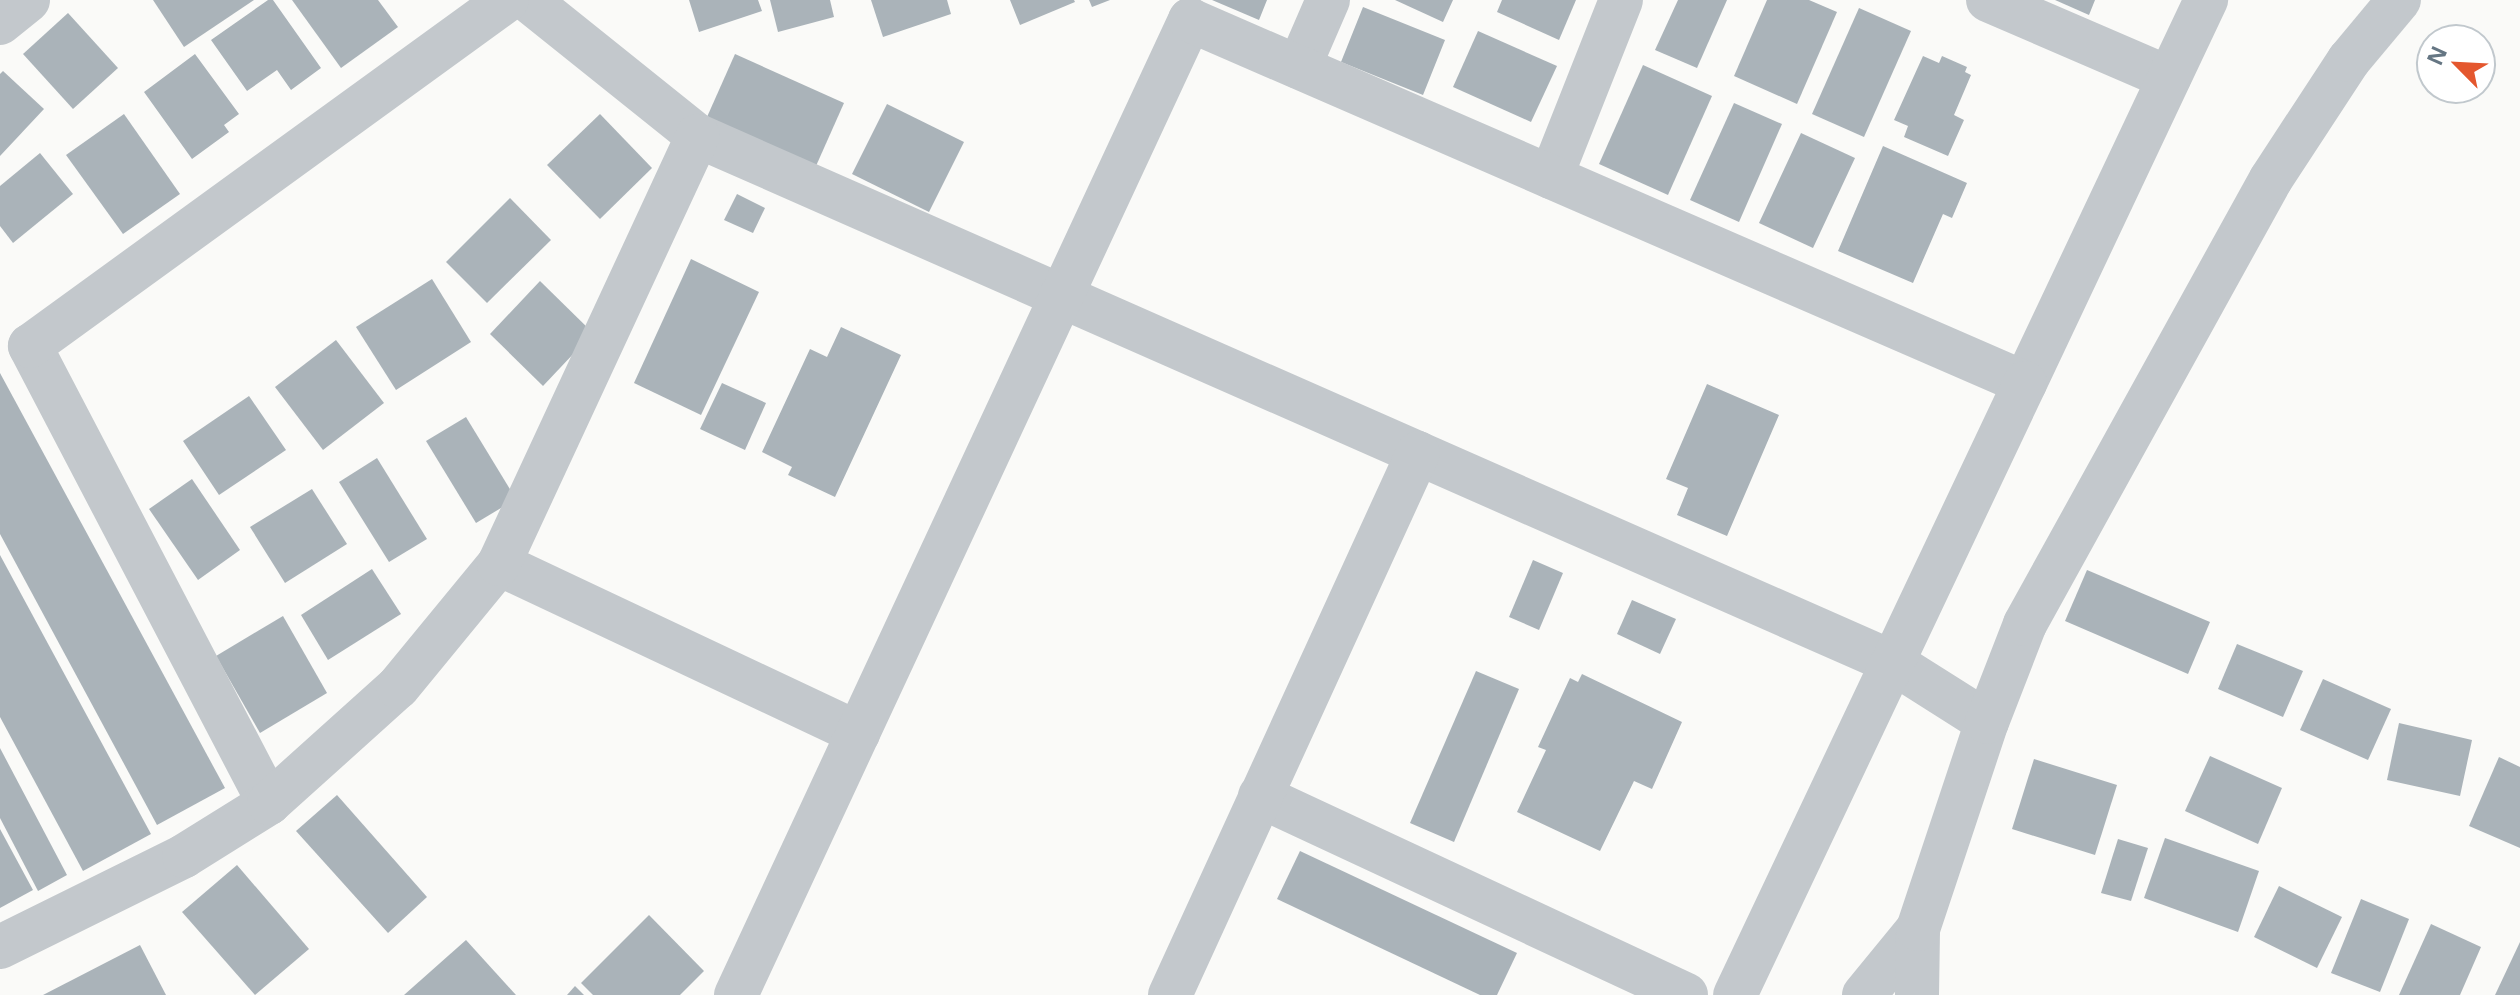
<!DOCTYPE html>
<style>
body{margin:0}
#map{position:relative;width:2520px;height:995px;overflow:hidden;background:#fafaf8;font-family:"Open Sans",sans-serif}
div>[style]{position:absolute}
.building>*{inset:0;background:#aab3b9}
.minor>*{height:44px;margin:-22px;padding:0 22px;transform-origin:22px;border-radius:22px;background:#c3c8cc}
span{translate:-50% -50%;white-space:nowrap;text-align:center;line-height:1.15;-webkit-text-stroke:8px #fff;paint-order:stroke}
.north{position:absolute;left:2416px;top:24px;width:80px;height:80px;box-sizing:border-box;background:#fff;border:2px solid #c1c8cd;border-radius:50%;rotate:294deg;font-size:22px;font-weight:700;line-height:32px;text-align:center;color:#657683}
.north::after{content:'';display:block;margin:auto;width:28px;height:36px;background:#e4572e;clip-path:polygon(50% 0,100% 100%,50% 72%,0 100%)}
</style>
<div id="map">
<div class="building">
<i style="clip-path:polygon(153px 0,254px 0,184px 47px)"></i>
<i style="clip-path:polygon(268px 0,273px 0,321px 68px,291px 90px,277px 70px,247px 91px,211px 40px)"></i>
<i style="clip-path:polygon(292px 0,378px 0,398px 27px,341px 68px)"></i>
<i style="clip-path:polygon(689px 0,758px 0,762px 11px,699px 32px)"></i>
<i style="clip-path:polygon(770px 0,830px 0,834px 17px,778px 32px)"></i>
<i style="clip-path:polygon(871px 0,947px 0,951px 14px,883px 37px)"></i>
<i style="clip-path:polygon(1010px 0,1074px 0,1075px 2px,1020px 25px)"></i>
<i style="clip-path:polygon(1089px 0,1110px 0,1092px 7px)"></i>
<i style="clip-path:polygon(1212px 0,1267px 0,1259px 20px)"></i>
<i style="clip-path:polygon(1395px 0,1453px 0,1443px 22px)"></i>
<i style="clip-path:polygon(1502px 0,1576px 0,1559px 40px,1497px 12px)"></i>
<i style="clip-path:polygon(1678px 0,1727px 0,1697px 68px,1655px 50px)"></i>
<i style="clip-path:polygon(1767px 0,1809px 0,1837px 12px,1797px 104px,1734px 76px)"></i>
<i style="clip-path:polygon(2055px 0,2095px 0,2089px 15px)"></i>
<i style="clip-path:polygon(1363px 7px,1445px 40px,1423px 95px,1341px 62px)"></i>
<i style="clip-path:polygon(1859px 8px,1911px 31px,1864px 137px,1812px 114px)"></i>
<i style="clip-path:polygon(68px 13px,118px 68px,73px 109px,23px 54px)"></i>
<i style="clip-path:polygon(1478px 31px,1557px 66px,1531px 122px,1453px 87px)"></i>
<i style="clip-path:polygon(195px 54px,239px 114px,224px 125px,229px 132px,192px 159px,144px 92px)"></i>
<i style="clip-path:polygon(735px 54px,844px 103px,816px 166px,707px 117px)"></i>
<i style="clip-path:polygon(1923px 56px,1939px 63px,1942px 56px,1967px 67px,1965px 72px,1971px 75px,1954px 115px,1964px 120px,1948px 156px,1904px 137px,1908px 126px,1894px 120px)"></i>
<i style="clip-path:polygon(1643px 65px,1712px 96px,1668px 195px,1599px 164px)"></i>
<i style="clip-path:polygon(3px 71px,44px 109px,0 156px,0 74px)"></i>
<i style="clip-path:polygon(1734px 103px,1782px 124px,1739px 222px,1690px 200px)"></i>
<i style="clip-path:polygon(887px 104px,964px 142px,929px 212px,852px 174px)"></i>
<i style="clip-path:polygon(124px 114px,180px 194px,123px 234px,66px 155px)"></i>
<i style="clip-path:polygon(600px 114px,652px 168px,600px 219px,547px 165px)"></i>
<i style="clip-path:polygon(1801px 133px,1855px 158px,1813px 248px,1759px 223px)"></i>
<i style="clip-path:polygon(1883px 146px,1967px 183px,1952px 218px,1943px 214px,1913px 283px,1838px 251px)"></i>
<i style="clip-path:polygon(40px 153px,73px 194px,13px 243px,0 226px,0 186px)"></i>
<i style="clip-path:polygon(737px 194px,765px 208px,753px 233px,724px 220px)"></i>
<i style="clip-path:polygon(510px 198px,551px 240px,487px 303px,446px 262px)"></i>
<i style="clip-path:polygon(691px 259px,759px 292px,701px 415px,634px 383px)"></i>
<i style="clip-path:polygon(432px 279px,471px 342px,396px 390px,356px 327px)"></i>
<i style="clip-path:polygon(540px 281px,593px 333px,543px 386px,490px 334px)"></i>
<i style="clip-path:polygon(841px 327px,901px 355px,835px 497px,788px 475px,792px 467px,762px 452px,810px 349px,827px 357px)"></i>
<i style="clip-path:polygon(336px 340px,384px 403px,323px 450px,275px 387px)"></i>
<i style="clip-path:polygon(0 373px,225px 788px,157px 825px,0 534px)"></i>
<i style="clip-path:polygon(722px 383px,766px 403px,745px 450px,700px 429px)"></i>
<i style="clip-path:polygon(1707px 384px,1779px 415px,1727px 536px,1677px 515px,1688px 488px,1666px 479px)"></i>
<i style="clip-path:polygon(249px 396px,286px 450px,219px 495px,183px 441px)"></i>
<i style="clip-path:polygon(466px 417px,516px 499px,476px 523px,426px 441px)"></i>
<i style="clip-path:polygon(377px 458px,427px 539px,389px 562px,339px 482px)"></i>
<i style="clip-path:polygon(192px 479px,240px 550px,198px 580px,149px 509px)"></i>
<i style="clip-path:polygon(312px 489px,347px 544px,285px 583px,250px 527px)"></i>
<i style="clip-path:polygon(0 555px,151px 834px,83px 871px,0 717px)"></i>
<i style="clip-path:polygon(1533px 560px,1563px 573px,1539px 630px,1509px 617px)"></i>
<i style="clip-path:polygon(372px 569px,401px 614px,328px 660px,301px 615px)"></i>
<i style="clip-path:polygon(2087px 570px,2210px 622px,2188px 674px,2065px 621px)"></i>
<i style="clip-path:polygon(1632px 600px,1676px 619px,1660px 654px,1617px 634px)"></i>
<i style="clip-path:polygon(283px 616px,327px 693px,260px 733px,216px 656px)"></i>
<i style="clip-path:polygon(2237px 644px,2303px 671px,2283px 717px,2218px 689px)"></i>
<i style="clip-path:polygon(1476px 671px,1519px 689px,1454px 842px,1410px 823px)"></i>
<i style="clip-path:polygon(1582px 674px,1682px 722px,1652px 789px,1634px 781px,1600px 851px,1517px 812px,1546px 750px,1538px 747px,1570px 678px,1578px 682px)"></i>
<i style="clip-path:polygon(2323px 679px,2391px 709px,2368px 760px,2300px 730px)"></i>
<i style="clip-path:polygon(2399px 723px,2472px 740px,2460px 796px,2387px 780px)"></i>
<i style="clip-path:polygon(0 748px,67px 875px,38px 891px,0 818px)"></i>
<i style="clip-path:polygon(2210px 756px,2282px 788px,2258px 844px,2185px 811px)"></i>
<i style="clip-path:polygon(2499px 757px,2520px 767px,2520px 848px,2469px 826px)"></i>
<i style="clip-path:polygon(2034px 759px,2117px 785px,2095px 855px,2012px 829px)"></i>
<i style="clip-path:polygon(337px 795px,427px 897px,388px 933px,296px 831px)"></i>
<i style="clip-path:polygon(0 829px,33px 890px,0 908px)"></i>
<i style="clip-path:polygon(2165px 838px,2259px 871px,2238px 932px,2144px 898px)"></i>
<i style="clip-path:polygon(2118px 839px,2148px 848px,2131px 901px,2101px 893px)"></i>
<i style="clip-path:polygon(1300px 851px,1517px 953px,1497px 995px,1480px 995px,1277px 899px)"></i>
<i style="clip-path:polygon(237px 865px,309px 949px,255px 995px,182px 912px)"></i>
<i style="clip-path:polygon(2279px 886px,2342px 917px,2317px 968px,2254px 937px)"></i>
<i style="clip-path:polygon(2361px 899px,2409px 919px,2380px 992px,2331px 973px)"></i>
<i style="clip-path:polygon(649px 915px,704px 971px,680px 995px,593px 995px,581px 983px)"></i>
<i style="clip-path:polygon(2431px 924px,2481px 947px,2460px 995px,2399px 995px)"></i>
<i style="clip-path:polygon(466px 940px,516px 995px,404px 995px)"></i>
<i style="clip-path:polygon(2520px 942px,2520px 995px,2495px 995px)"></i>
<i style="clip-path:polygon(140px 945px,166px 995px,43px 995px)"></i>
<i style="clip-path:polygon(575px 986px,584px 995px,567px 995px)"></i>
</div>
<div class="minor">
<i style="left:528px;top:0;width:218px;rotate:38.7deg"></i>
<i style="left:698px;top:136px;width:1305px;rotate:23.78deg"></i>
<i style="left:1892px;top:662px;width:112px;rotate:32.3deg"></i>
<i style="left:1988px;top:0;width:197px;rotate:23.3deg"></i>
<i style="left:0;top:23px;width:36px;rotate:-39deg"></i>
<i style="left:1299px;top:67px;width:73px;rotate:-66.6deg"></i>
<i style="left:1551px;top:177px;width:190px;rotate:-68.4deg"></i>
<i style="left:2025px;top:383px;width:424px;rotate:-64.7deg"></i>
<i style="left:499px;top:564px;width:397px;rotate:25.2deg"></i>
<i style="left:1260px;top:796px;width:470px;rotate:25deg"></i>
<i style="left:269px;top:803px;width:516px;rotate:-117.61deg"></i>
<i style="left:30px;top:346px;width:589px;rotate:-35.96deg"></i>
<i style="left:0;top:947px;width:205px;rotate:-26.3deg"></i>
<i style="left:184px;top:856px;width:100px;rotate:-31.9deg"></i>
<i style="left:269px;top:803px;width:173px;rotate:-42deg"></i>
<i style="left:398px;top:687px;width:159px;rotate:-50.6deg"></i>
<i style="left:499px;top:564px;width:472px;rotate:-65.1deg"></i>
<i style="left:736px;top:995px;width:1076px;rotate:-65.03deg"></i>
<i style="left:1190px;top:20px;width:910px;rotate:23.5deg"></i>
<i style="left:2025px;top:383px;width:677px;rotate:115.35deg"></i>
<i style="left:1170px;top:995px;width:596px;rotate:-65.41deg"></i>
<i style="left:1864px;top:995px;width:85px;rotate:-50.7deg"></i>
<i style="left:1917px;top:995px;width:66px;rotate:-89.1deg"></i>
<i style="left:1918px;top:929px;width:218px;rotate:-71.6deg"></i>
<i style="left:1987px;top:722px;width:105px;rotate:-68.8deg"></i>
<i style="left:2025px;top:624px;width:508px;rotate:-61.07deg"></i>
<i style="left:2271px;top:179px;width:142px;rotate:-56.8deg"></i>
<i style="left:2349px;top:60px;width:78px;rotate:-50.2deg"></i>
</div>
<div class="north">N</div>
</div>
